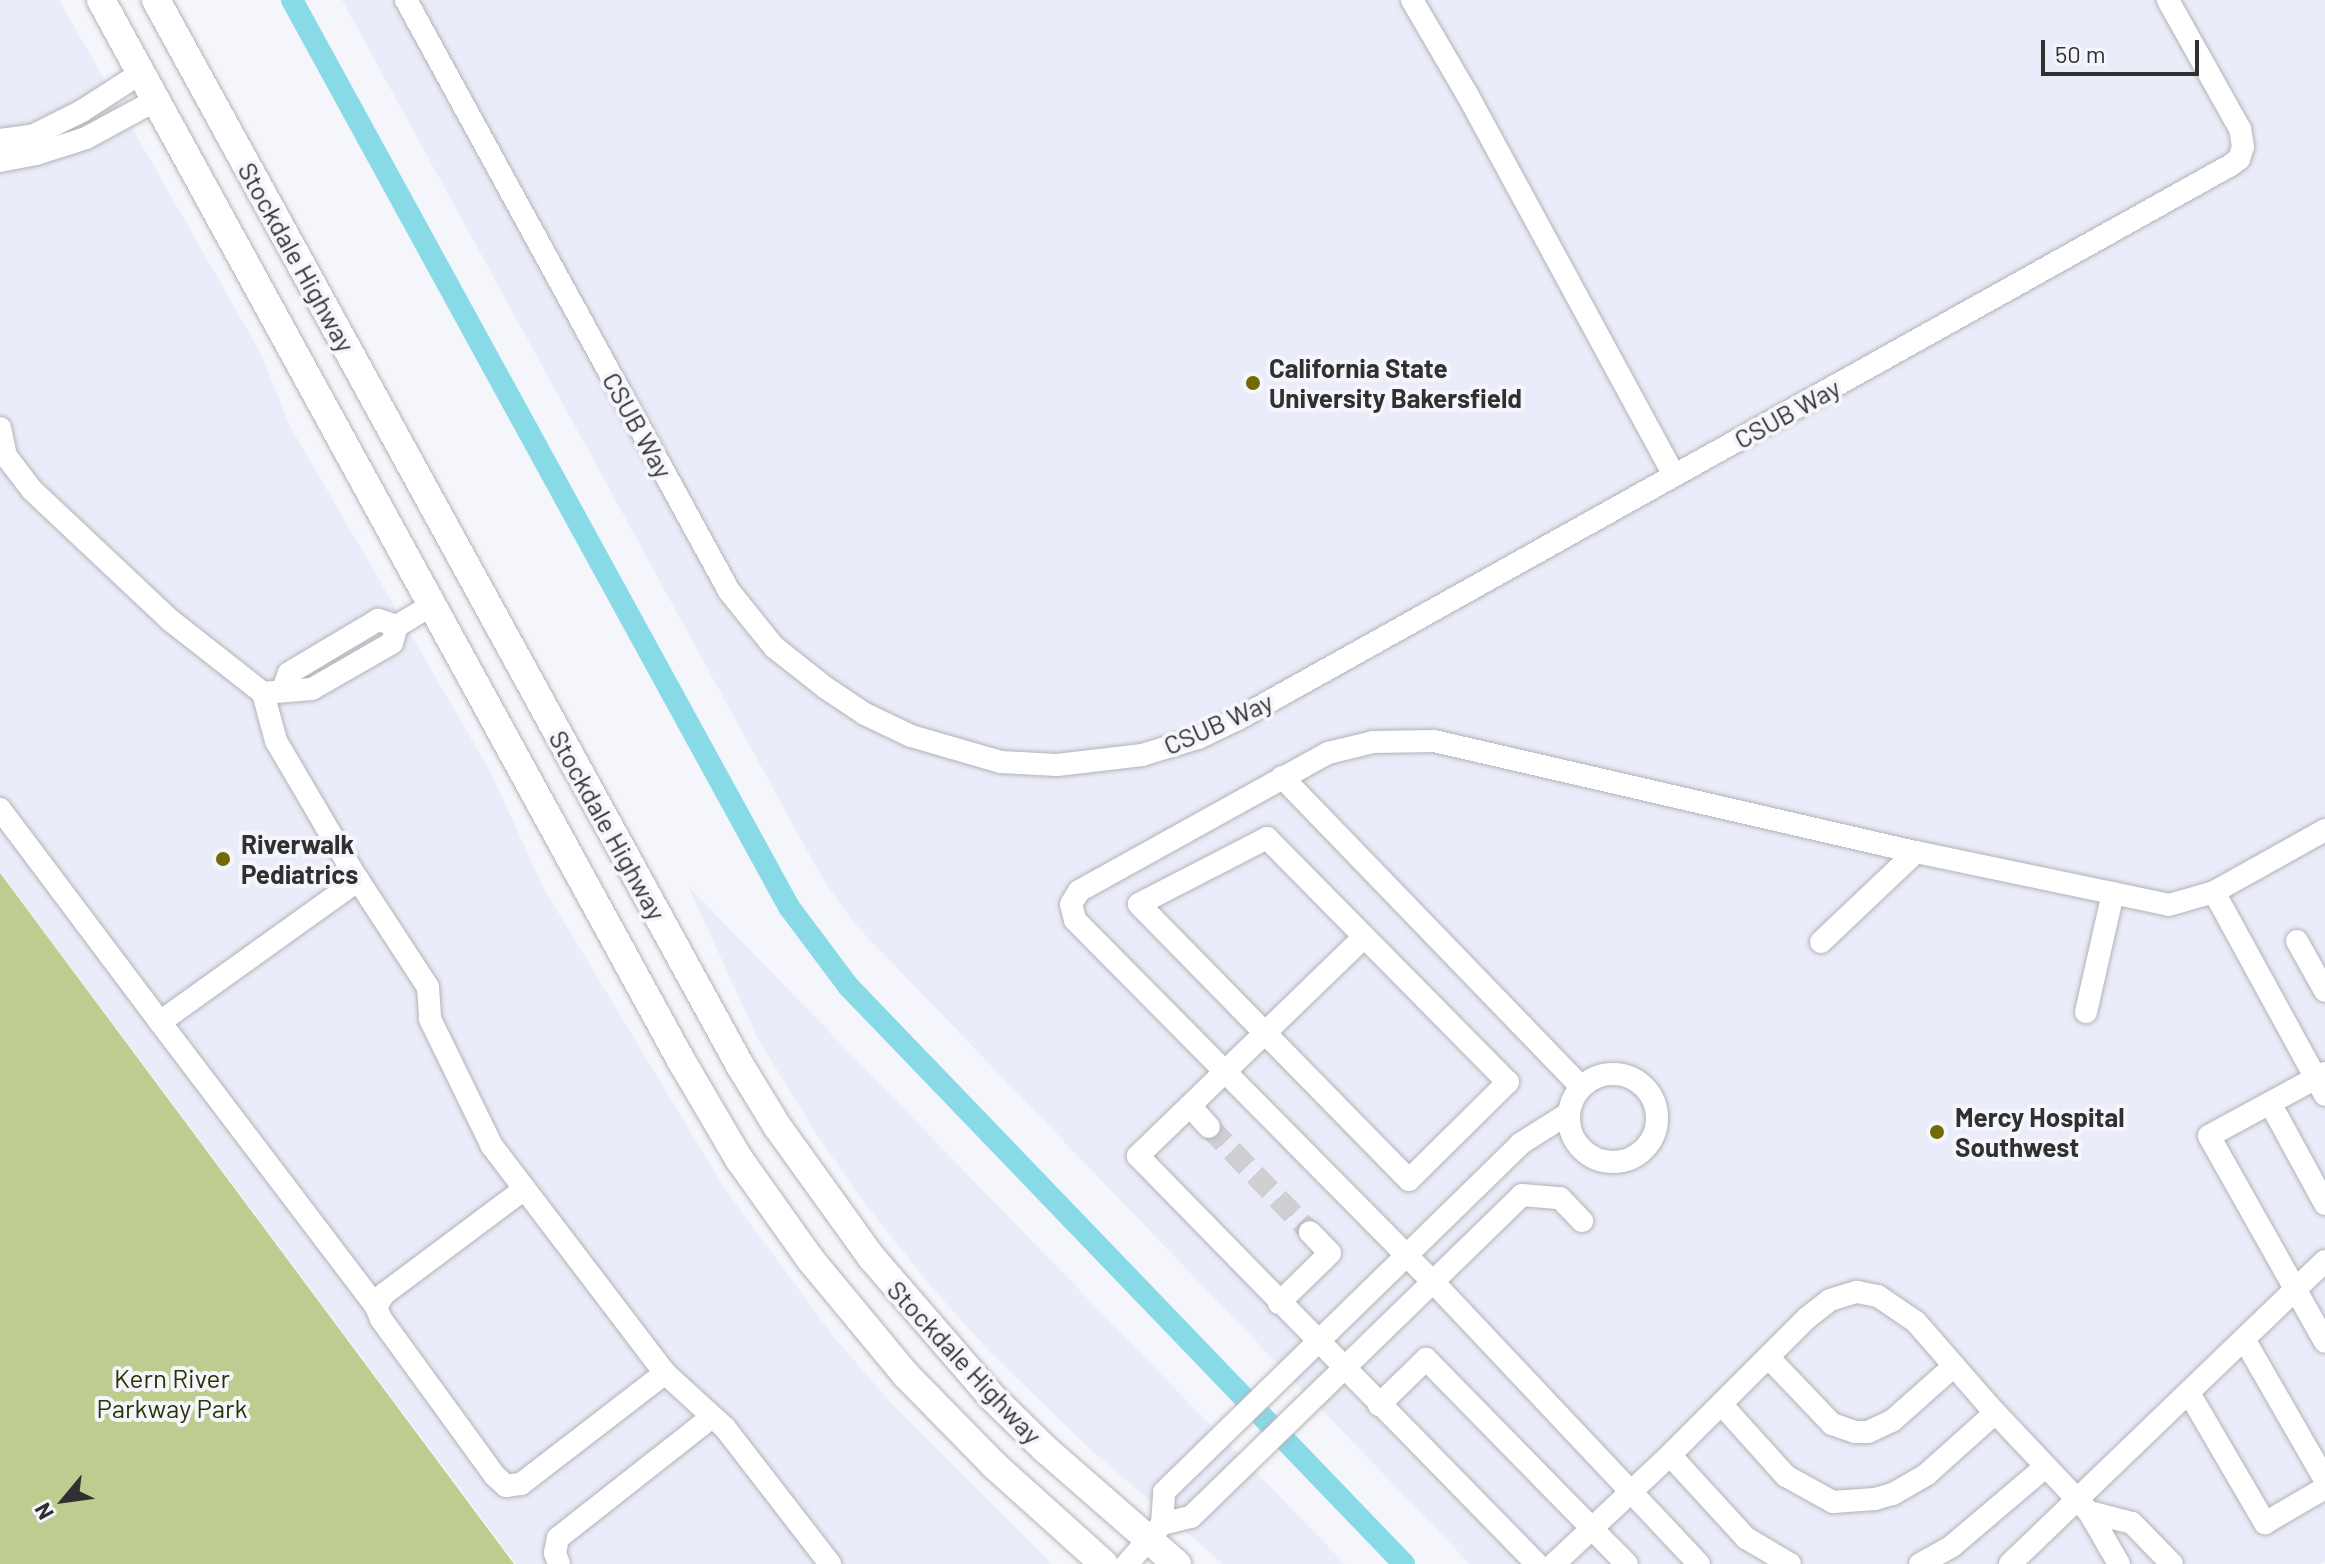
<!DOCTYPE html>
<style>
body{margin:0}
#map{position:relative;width:2325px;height:1564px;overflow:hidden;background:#f5f6fb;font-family:Barlow,sans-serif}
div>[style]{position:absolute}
.built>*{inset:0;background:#eaecf9}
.green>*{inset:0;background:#bdcc8f}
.canal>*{height:22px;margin:-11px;padding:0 11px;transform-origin:11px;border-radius:11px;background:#88dae6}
.minor-tunnel>*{height:22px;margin-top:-11px;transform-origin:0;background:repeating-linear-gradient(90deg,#ceced3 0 22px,transparent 0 33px)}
.roads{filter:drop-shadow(0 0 2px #b2b3b8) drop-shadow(0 0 2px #b2b3b8)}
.minor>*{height:22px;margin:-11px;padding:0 11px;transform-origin:11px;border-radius:11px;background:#fff}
.minor>.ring{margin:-11px;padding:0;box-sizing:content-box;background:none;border:22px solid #fff;border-radius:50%}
.major>*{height:28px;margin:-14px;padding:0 14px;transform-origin:14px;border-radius:14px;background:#fff}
.dots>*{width:22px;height:22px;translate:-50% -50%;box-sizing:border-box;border:4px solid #f5f6fb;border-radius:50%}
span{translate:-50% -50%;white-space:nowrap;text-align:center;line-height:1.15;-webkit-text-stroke:8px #f5f6fb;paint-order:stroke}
.street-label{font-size:26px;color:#303032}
.poi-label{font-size:26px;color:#303032;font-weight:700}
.left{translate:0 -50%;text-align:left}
.park-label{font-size:26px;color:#2a3304}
.north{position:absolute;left:24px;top:1460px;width:80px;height:80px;-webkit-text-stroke:6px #f5f6fb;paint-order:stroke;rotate:241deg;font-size:22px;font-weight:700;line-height:32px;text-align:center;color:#303032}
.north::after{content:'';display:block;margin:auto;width:28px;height:36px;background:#303032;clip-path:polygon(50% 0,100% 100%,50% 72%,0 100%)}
.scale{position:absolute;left:2041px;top:40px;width:158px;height:36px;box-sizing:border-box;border:4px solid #303032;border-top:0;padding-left:10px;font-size:24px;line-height:28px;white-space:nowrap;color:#303032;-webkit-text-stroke:6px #f5f6fb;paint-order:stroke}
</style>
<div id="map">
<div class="built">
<i style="clip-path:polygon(0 0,59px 0,260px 352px,290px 426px,490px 771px,544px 889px,727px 1192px,834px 1337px,893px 1405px,1052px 1564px,516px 1564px,0 872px)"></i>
<i style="clip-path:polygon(342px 0,2325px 0,2325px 1561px,2320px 1564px,1470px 1564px,853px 922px,821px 876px)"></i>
<i style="clip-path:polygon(688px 886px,1345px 1564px,1223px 1564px,1091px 1450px,990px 1352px,933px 1289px,863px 1201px,815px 1132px,758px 1039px)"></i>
</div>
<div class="green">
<i style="clip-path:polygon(0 873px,514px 1564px,0 1564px)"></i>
</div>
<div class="canal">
<i style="left:292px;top:0;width:1034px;rotate:61.28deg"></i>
<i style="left:789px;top:907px;width:99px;rotate:53.2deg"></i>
<i style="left:848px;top:986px;width:802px;rotate:46.11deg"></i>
</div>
<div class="minor-tunnel">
<i style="left:1209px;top:1127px;width:146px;rotate:46.1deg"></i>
</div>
<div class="roads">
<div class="minor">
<i style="left:406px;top:0;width:674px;rotate:61.34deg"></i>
<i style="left:729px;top:591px;width:72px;rotate:51.2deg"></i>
<i style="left:774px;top:647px;width:66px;rotate:38.3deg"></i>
<i style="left:826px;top:688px;width:47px;rotate:33.7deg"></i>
<i style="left:865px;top:714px;width:51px;rotate:25.6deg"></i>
<i style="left:911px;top:736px;width:94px;rotate:16.1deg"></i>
<i style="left:1001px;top:762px;width:56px;rotate:3.1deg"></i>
<i style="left:1057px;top:765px;width:86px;rotate:-6.7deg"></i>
<i style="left:1142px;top:755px;width:59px;rotate:-16.9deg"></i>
<i style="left:1198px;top:738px;width:44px;rotate:-25.4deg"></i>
<i style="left:1238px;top:719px;width:1137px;rotate:-29.16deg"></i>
<i style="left:2231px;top:165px;width:10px;rotate:-37deg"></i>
<i style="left:2239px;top:159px;width:13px;rotate:-72deg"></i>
<i style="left:2243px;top:147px;width:18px;rotate:-99deg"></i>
<i style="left:2240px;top:129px;width:148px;rotate:-119.2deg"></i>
<i style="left:1412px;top:0;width:109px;rotate:59.7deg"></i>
<i style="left:1467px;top:94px;width:434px;rotate:61.5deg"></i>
<i style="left:0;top:140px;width:34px;rotate:-8deg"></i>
<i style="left:34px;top:135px;width:54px;rotate:-26.6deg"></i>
<i style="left:82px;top:111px;width:70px;rotate:-32.8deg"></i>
<i style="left:0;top:161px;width:37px;rotate:-11deg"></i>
<i style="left:36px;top:154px;width:52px;rotate:-17.7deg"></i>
<i style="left:86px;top:138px;width:80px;rotate:-28.5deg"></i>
<i style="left:0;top:428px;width:29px;rotate:78deg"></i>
<i style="left:6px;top:456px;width:43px;rotate:52.6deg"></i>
<i style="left:32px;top:490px;width:190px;rotate:43.3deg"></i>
<i style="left:170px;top:620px;width:118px;rotate:38.1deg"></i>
<i style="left:263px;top:693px;width:49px;rotate:-4.7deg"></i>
<i style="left:312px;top:689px;width:92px;rotate:-29.9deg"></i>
<i style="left:392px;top:643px;width:18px;rotate:-74deg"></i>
<i style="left:397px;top:626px;width:20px;rotate:-162deg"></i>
<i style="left:378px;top:620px;width:104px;rotate:149.2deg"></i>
<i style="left:289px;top:673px;width:17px;rotate:111deg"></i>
<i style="left:397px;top:626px;width:41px;rotate:-31deg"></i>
<i style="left:263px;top:693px;width:50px;rotate:74.8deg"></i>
<i style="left:276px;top:741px;width:148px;rotate:59.6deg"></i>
<i style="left:351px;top:869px;width:141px;rotate:56.9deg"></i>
<i style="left:428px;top:987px;width:32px;rotate:86deg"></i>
<i style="left:430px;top:1019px;width:141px;rotate:64deg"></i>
<i style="left:492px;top:1146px;width:285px;rotate:52.7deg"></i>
<i style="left:665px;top:1373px;width:81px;rotate:42.5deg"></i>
<i style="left:725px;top:1428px;width:172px;rotate:52.3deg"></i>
<i style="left:1282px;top:777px;width:431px;rotate:46deg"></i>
<i style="left:0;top:809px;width:266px;rotate:53.1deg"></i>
<i style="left:160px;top:1022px;width:244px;rotate:-35.6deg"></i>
<i style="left:1267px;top:838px;width:343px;rotate:45.4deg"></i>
<i style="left:1508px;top:1082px;width:139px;rotate:135.3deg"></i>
<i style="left:1409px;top:1180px;width:386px;rotate:-134.4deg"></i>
<i style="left:1139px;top:904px;width:144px;rotate:-27.3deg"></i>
<i style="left:2214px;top:892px;width:231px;rotate:61.3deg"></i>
<i style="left:1364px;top:937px;width:315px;rotate:135.9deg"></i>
<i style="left:1138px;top:1156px;width:571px;rotate:45.64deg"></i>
<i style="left:2297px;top:941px;width:57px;rotate:60.8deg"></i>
<i style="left:1821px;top:942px;width:131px;rotate:-43.5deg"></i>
<i style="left:2086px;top:1012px;width:122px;rotate:-77.2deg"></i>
<i style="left:160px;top:1022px;width:358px;rotate:52.8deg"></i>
<i style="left:2325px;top:1073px;width:132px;rotate:151.5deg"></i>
<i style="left:2209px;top:1136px;width:236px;rotate:60.6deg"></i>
<i class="ring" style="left:1569px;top:1074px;width:66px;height:66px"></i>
<i style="left:2270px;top:1103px;width:115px;rotate:61.4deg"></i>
<i style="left:1190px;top:1106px;width:28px;rotate:48deg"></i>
<i style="left:523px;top:1190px;width:174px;rotate:143.2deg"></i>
<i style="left:384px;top:1294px;width:15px;rotate:122deg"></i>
<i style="left:376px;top:1307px;width:13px;rotate:67deg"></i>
<i style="left:381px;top:1319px;width:194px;rotate:54deg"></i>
<i style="left:495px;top:1476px;width:15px;rotate:42deg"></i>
<i style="left:506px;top:1486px;width:15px;rotate:-8deg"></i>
<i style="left:521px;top:1484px;width:182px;rotate:-37.6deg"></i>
<i style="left:1279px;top:1303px;width:71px;rotate:-44.4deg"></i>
<i style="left:1330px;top:1253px;width:29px;rotate:-134deg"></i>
<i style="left:2244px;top:1339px;width:163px;rotate:60.1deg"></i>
<i style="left:1768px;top:1357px;width:93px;rotate:46.3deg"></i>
<i style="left:1832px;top:1424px;width:24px;rotate:19deg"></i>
<i style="left:1855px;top:1432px;width:13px"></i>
<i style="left:1868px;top:1432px;width:26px;rotate:-25deg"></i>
<i style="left:1892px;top:1421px;width:83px;rotate:-41.6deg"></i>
<i style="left:2189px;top:1393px;width:151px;rotate:59.7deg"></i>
<i style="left:2265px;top:1523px;width:69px;rotate:-30.3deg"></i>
<i style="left:1379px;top:1405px;width:66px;rotate:-44.4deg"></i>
<i style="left:1426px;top:1359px;width:287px;rotate:45.6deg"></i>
<i style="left:1722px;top:1405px;width:96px;rotate:48deg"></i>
<i style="left:1786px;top:1476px;width:54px;rotate:29deg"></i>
<i style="left:1833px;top:1502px;width:42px;rotate:-4.1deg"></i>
<i style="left:1875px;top:1499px;width:19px;rotate:-16deg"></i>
<i style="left:1893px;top:1494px;width:39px;rotate:-30deg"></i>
<i style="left:1927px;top:1474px;width:91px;rotate:-41.9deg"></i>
<i style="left:1670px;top:1455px;width:113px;rotate:47.5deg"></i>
<i style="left:1746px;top:1538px;width:51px;rotate:30.6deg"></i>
<i style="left:2089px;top:1512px;width:44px;rotate:14.3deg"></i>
<i style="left:2132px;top:1523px;width:57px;rotate:45.7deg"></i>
<i style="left:1162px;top:1524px;width:32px;rotate:-86deg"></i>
<i style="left:1164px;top:1492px;width:498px;rotate:-44.3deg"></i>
<i style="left:1520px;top:1144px;width:58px;rotate:-32.3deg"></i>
<i style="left:559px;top:1564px;width:12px;rotate:-110deg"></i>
<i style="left:555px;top:1553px;width:15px;rotate:-79deg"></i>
<i style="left:558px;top:1538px;width:196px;rotate:-38.2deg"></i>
<i style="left:1127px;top:1564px;width:53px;rotate:-48.8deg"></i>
<i style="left:1162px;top:1524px;width:30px;rotate:-14deg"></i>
<i style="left:1191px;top:1517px;width:462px;rotate:-44.2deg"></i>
<i style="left:1522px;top:1195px;width:38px;rotate:5deg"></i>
<i style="left:1560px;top:1198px;width:32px;rotate:46deg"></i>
<i style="left:1554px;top:1564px;width:159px;rotate:-43.2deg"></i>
<i style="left:1670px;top:1455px;width:194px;rotate:-45deg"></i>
<i style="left:1807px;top:1318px;width:29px;rotate:-38deg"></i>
<i style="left:1830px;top:1300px;width:28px;rotate:-17deg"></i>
<i style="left:1857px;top:1292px;width:21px;rotate:11deg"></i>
<i style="left:1878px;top:1296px;width:46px;rotate:34.4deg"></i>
<i style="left:1916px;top:1322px;width:113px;rotate:49deg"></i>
<i style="left:1990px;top:1407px;width:144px;rotate:46.7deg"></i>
<i style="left:2089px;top:1512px;width:60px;rotate:60deg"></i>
<i style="left:1699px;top:1564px;width:390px;rotate:-133.3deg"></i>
<i style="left:1431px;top:1280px;width:506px;rotate:-134.68deg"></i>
<i style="left:1075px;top:920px;width:16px;rotate:-104deg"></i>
<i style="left:1071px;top:904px;width:15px;rotate:-58deg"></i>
<i style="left:1079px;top:891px;width:285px;rotate:-29deg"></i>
<i style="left:1328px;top:753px;width:46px;rotate:-13.7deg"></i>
<i style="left:1373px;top:742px;width:61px;rotate:-0.9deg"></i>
<i style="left:1434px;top:741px;width:495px;rotate:13deg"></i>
<i style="left:1916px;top:852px;width:258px;rotate:11.8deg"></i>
<i style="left:2169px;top:905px;width:47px;rotate:-16.1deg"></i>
<i style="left:2214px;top:892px;width:127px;rotate:-29.2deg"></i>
<i style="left:1920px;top:1564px;width:37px;rotate:-29deg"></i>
<i style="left:1952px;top:1546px;width:122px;rotate:-40.3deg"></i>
<i style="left:2010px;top:1564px;width:437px;rotate:-43.9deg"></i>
</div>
<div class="major">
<i style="left:101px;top:0;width:1211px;rotate:61.32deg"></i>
<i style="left:682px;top:1062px;width:113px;rotate:59.6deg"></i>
<i style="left:739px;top:1159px;width:123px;rotate:54.6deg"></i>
<i style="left:810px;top:1259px;width:151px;rotate:50.4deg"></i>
<i style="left:906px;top:1375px;width:126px;rotate:45.6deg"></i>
<i style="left:994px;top:1465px;width:148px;rotate:42deg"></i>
<i style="left:156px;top:0;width:1217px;rotate:61.27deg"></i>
<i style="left:741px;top:1067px;width:69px;rotate:58.6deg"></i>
<i style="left:777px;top:1126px;width:163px;rotate:54.3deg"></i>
<i style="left:872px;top:1258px;width:182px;rotate:49.2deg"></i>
<i style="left:991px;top:1396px;width:76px;rotate:44.5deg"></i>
<i style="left:1045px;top:1449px;width:175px;rotate:41.1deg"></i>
</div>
</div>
<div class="dots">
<i style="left:1253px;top:383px;background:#716b07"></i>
<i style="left:223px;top:859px;background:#716b07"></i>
<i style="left:1937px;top:1132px;background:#716b07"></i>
</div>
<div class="street-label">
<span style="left:297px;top:257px;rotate:61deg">Stockdale Highway</span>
<span style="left:1787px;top:413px;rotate:-29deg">CSUB Way</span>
<span style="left:638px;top:425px;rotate:61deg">CSUB Way</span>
<span style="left:1218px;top:723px;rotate:-24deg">CSUB Way</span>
<span style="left:608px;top:825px;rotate:61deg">Stockdale Highway</span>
<span style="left:965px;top:1362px;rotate:47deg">Stockdale Highway</span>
</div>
<div class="poi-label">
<span class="left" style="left:1269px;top:383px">California State<br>University Bakersfield</span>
<span class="left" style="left:241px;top:859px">Riverwalk<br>Pediatrics</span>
<span class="left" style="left:1955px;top:1132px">Mercy Hospital<br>Southwest</span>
</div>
<div class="park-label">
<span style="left:172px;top:1393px">Kern River<br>Parkway Park</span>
</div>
<div class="north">N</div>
<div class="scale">50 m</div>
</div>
